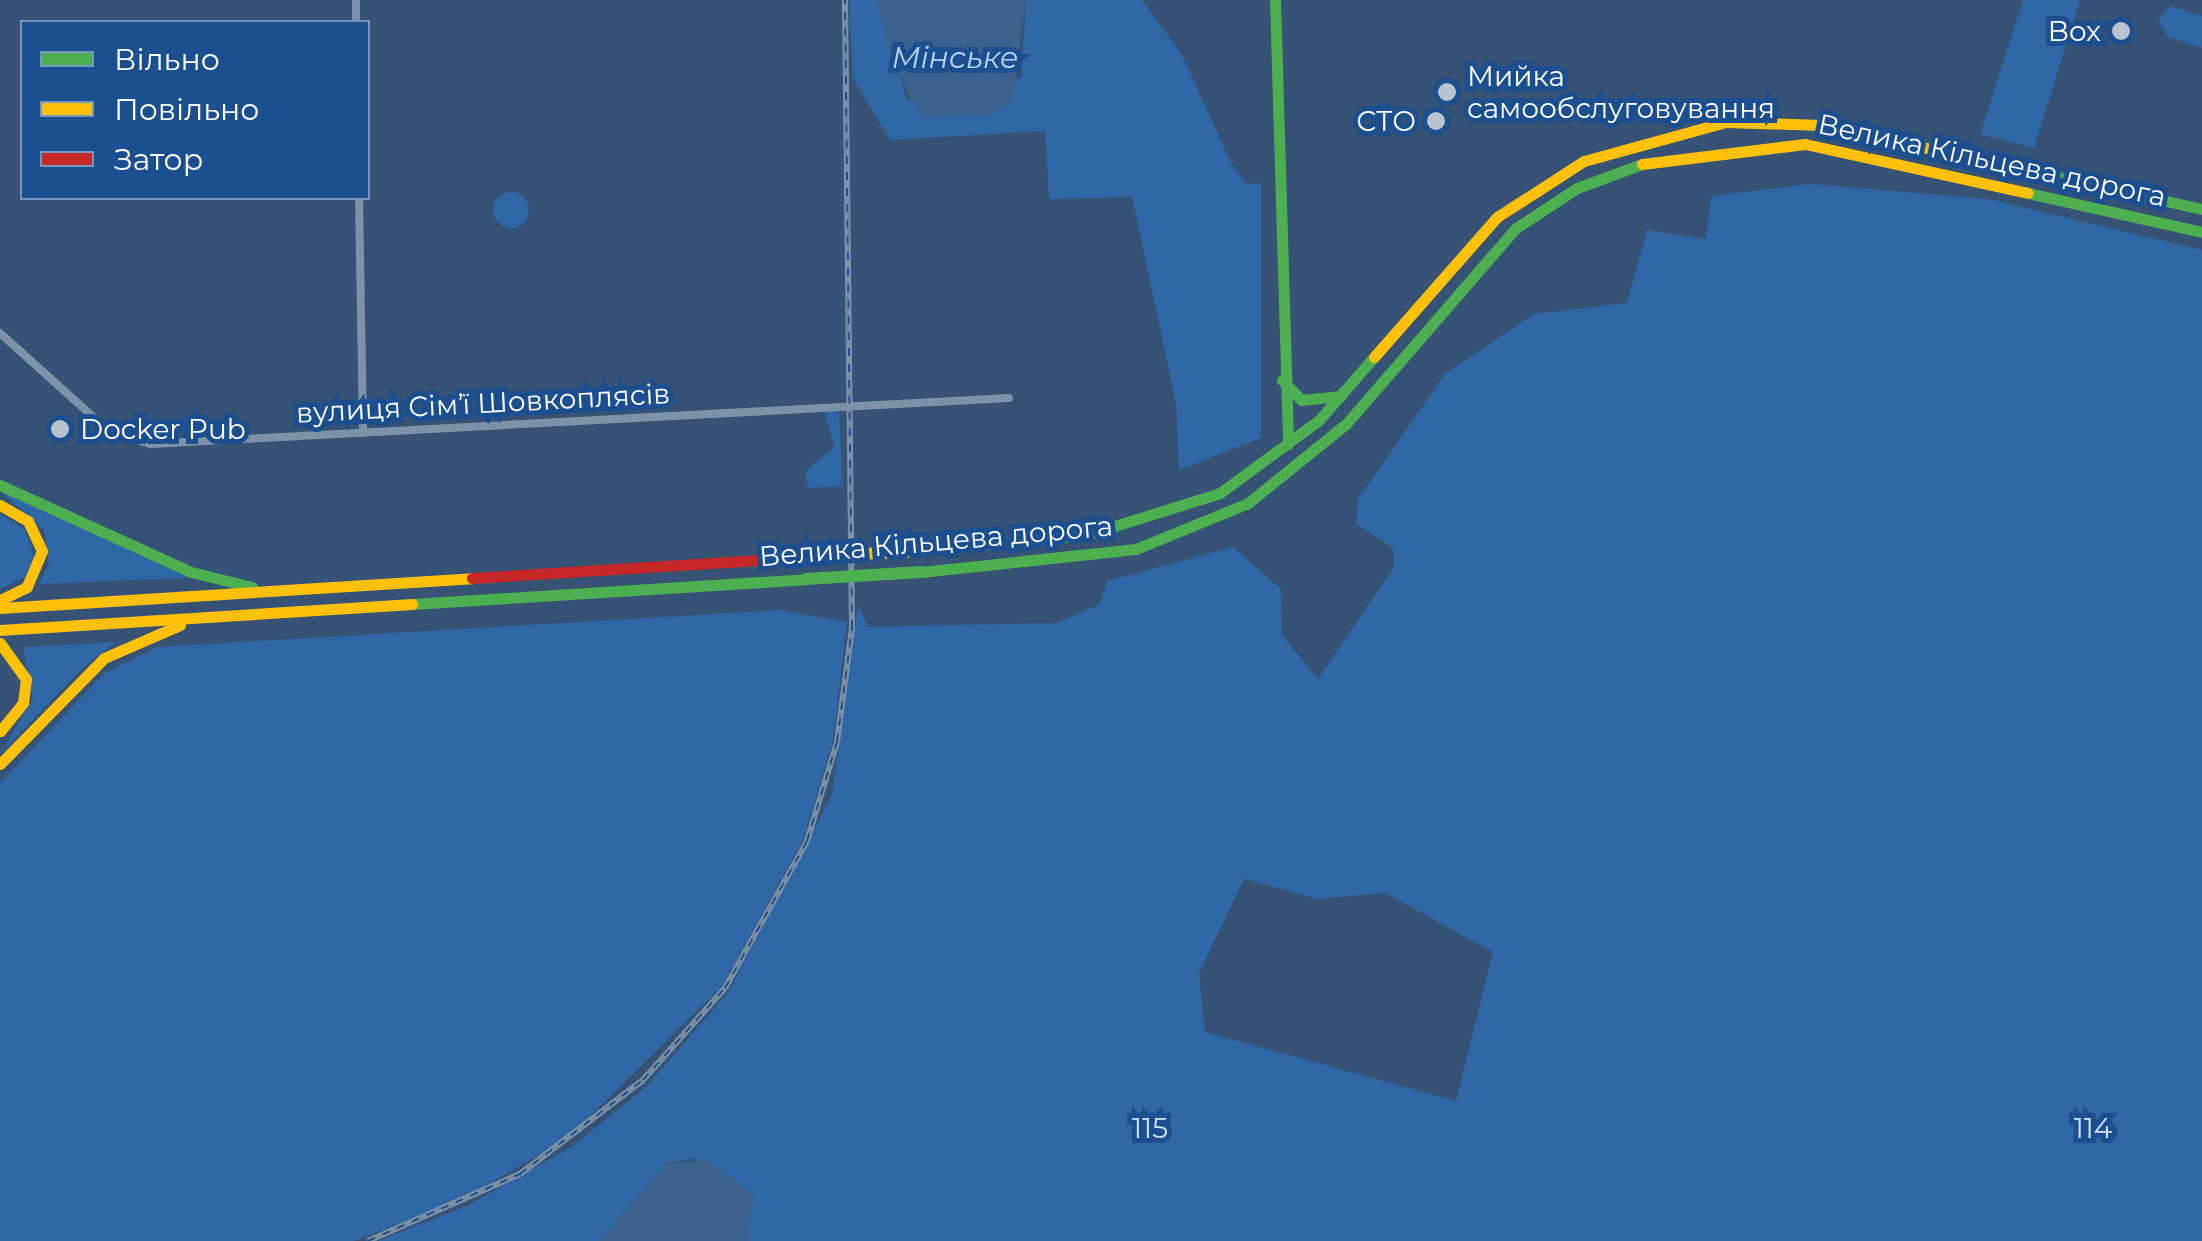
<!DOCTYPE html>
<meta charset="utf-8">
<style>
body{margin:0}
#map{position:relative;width:2202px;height:1241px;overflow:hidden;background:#365274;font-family:Montserrat,sans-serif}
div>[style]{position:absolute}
.green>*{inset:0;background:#2f66a5}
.round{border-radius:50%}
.water>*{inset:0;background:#3b618d}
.street>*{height:8px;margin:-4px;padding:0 4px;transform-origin:4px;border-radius:4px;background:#7d92a8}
.fast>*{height:11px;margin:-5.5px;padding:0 5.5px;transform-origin:5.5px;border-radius:5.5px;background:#4caf50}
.slow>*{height:11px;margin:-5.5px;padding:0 5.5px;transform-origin:5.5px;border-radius:5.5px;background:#ffc107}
.jam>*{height:11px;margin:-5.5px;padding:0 5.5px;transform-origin:5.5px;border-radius:5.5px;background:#c62828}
.rail>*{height:6px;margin-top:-3px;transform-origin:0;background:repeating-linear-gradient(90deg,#1b4f8f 0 8px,#7e92a7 0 16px);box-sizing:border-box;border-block:2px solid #7e92a7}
.fast-bridge>*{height:12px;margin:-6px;padding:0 6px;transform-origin:6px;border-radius:6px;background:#4caf50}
.slow-bridge>*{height:12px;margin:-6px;padding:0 6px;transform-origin:6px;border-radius:6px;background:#ffc107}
.dots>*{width:28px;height:28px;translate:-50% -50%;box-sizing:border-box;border:5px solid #1b4f8f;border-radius:50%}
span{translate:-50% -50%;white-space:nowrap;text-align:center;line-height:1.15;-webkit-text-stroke:10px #1b4f8f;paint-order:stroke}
.poi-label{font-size:28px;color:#fff}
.right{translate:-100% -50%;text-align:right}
.left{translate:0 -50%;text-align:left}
.street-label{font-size:28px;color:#fff}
.park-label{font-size:28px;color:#cfe3fa}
.water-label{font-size:30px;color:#b5d3f5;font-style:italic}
.legend{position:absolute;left:20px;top:20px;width:350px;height:180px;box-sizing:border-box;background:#1b4f8f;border:2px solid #7695bc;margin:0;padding:12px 18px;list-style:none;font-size:30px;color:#fff}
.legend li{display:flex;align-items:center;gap:20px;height:50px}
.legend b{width:50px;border:2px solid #7695bc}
</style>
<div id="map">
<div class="green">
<i style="clip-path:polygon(849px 0,877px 0,907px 100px,1021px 78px,1026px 0,1142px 0,1182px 55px,1232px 165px,1246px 184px,1261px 183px,1261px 438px,1179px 470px,1176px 404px,1132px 197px,1049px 199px,1045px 131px,890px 140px,853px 78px)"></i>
<i style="clip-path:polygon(2023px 0,2080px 0,2034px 148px,1980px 134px)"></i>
<i style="clip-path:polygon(2170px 6px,2202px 16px,2202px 48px,2168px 37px,2158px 20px)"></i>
<i style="clip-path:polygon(evenodd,1811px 184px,1988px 199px,2202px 250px,2202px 1241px,747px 1241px,751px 1193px,693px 1158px,665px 1164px,599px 1241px,378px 1241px,469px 1205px,573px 1146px,647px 1086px,729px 991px,832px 795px,858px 605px,868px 627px,1057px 623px,1100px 604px,1107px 581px,1233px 547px,1281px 589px,1282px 635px,1318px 679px,1394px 567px,1393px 548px,1356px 524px,1358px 499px,1445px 374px,1534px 314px,1627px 303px,1647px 230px,1706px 239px,1711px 196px,1811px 184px,1244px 879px,1318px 899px,1385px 893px,1493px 952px,1456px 1101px,1205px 1032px,1199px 973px,1244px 879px)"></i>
<i class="round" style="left:493px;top:192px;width:36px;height:36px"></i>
<i style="clip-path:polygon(839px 411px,843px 486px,808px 488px,805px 472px,834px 447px,825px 412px)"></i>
<i style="clip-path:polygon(0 491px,186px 576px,185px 578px,39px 584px,49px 563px,44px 530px)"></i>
<i style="clip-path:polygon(0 514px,25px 529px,34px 556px,25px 577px,0 589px)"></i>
<i style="clip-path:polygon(780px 610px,847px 622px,833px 741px,803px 840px,722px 986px,567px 1139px,464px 1198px,354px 1241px,0 1241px,0 783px,105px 673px,157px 647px)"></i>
<i style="clip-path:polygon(116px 642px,79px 671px,0 755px,33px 698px,23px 647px)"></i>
</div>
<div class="water">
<i style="clip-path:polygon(877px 0,1026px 0,1012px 103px,988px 115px,921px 117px,891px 60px)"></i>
<i style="clip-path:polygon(706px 1160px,754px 1194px,747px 1241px,599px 1241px,665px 1164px)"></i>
</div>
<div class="street">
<i style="left:356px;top:0;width:22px;rotate:90deg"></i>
<i style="left:359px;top:198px;width:235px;rotate:89deg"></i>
<i style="left:0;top:333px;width:148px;rotate:42deg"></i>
<i style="left:110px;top:432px;width:43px;rotate:16.3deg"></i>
<i style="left:151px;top:444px;width:859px;rotate:-3.07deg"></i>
</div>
<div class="fast">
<i style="left:1275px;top:0;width:444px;rotate:88.3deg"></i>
<i style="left:1945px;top:152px;width:263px;rotate:12.5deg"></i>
<i style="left:2028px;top:193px;width:178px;rotate:12.6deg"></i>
<i style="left:1282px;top:380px;width:28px;rotate:46deg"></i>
<i style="left:1301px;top:400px;width:40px;rotate:-5.7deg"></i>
<i style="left:0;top:485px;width:210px;rotate:24.5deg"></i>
<i style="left:191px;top:572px;width:63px;rotate:13.8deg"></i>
<i style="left:919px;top:551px;width:168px;rotate:-5.5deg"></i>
<i style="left:1086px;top:535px;width:140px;rotate:-17.4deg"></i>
<i style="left:1220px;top:493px;width:123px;rotate:-36.4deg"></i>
<i style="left:1319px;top:420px;width:84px;rotate:-48.9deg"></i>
<i style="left:921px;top:572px;width:216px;rotate:-6.1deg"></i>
<i style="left:1136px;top:549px;width:121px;rotate:-22.3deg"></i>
<i style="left:1248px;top:503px;width:126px;rotate:-38.9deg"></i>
<i style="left:1346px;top:424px;width:259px;rotate:-49.1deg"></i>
<i style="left:1516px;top:228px;width:73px;rotate:-33.3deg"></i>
<i style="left:1577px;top:188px;width:69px;rotate:-20.3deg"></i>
<i style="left:412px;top:604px;width:395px;rotate:-3.6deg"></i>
</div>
<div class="slow">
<i style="left:1642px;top:164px;width:164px;rotate:-7deg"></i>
<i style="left:1805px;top:144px;width:228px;rotate:12.4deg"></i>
<i style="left:1374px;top:357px;width:186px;rotate:-48.7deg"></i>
<i style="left:1497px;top:217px;width:103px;rotate:-32.8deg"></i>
<i style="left:1584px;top:161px;width:147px;rotate:-15.4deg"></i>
<i style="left:1726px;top:122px;width:95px;rotate:1.8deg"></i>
<i style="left:1821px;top:125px;width:127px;rotate:12.3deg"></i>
<i style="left:0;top:505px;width:32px;rotate:30deg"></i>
<i style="left:28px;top:521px;width:33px;rotate:65deg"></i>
<i style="left:42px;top:551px;width:39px;rotate:113deg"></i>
<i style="left:27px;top:587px;width:30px;rotate:154deg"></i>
<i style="left:0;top:608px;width:473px;rotate:-3.6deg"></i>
<i style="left:0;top:630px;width:413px;rotate:-3.6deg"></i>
<i style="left:0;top:643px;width:44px;rotate:54.2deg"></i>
<i style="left:26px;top:679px;width:24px;rotate:97deg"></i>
<i style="left:23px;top:703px;width:36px;rotate:129deg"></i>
<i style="left:0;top:764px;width:148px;rotate:-45.5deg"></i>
<i style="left:104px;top:658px;width:83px;rotate:-23.5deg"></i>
</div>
<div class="jam">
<i style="left:472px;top:578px;width:334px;rotate:-3.6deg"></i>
</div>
<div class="rail">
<i style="left:368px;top:1241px;width:166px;rotate:-23.8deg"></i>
<i style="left:520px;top:1174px;width:155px;rotate:-37.4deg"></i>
<i style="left:643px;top:1080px;width:123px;rotate:-48.3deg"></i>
<i style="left:725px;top:988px;width:168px;rotate:-60.8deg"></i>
<i style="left:807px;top:841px;width:103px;rotate:-73.1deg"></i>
<i style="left:837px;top:742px;width:115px;rotate:-82.5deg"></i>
<i style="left:852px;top:628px;width:628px;rotate:-90.64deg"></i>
</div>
<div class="fast-bridge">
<i style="left:806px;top:579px;width:115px;rotate:-3.5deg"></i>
</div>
<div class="slow-bridge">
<i style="left:805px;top:557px;width:114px;rotate:-3deg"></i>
</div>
<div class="dots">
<i style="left:2121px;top:31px;background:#b9c2ce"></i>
<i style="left:1447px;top:92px;background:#b9c2ce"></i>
<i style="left:1436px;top:121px;background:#b9c2ce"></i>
<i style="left:60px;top:429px;background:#b9c2ce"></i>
</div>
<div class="poi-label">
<span class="right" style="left:2101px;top:31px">Box</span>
<span class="left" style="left:1467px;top:92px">Мийка<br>самообслуговування</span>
<span class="right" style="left:1416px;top:121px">СТО</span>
<span class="left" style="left:80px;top:429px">Docker Pub</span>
</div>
<div class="street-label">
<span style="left:1992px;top:160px;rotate:12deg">Велика Кільцева дорога</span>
<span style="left:483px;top:403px;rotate:-3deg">вулиця Сімʼї Шовкоплясів</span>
<span style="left:936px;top:541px;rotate:-5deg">Велика Кільцева дорога</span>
</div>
<div class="park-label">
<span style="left:1150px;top:1128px">115</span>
<span style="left:2093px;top:1128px">114</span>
</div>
<div class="water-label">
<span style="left:955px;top:58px">Мінське</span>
</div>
<ul class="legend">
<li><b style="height:12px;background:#4caf50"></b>Вільно</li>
<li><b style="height:12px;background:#ffc107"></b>Повільно</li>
<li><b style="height:12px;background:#c62828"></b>Затор</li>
</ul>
</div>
